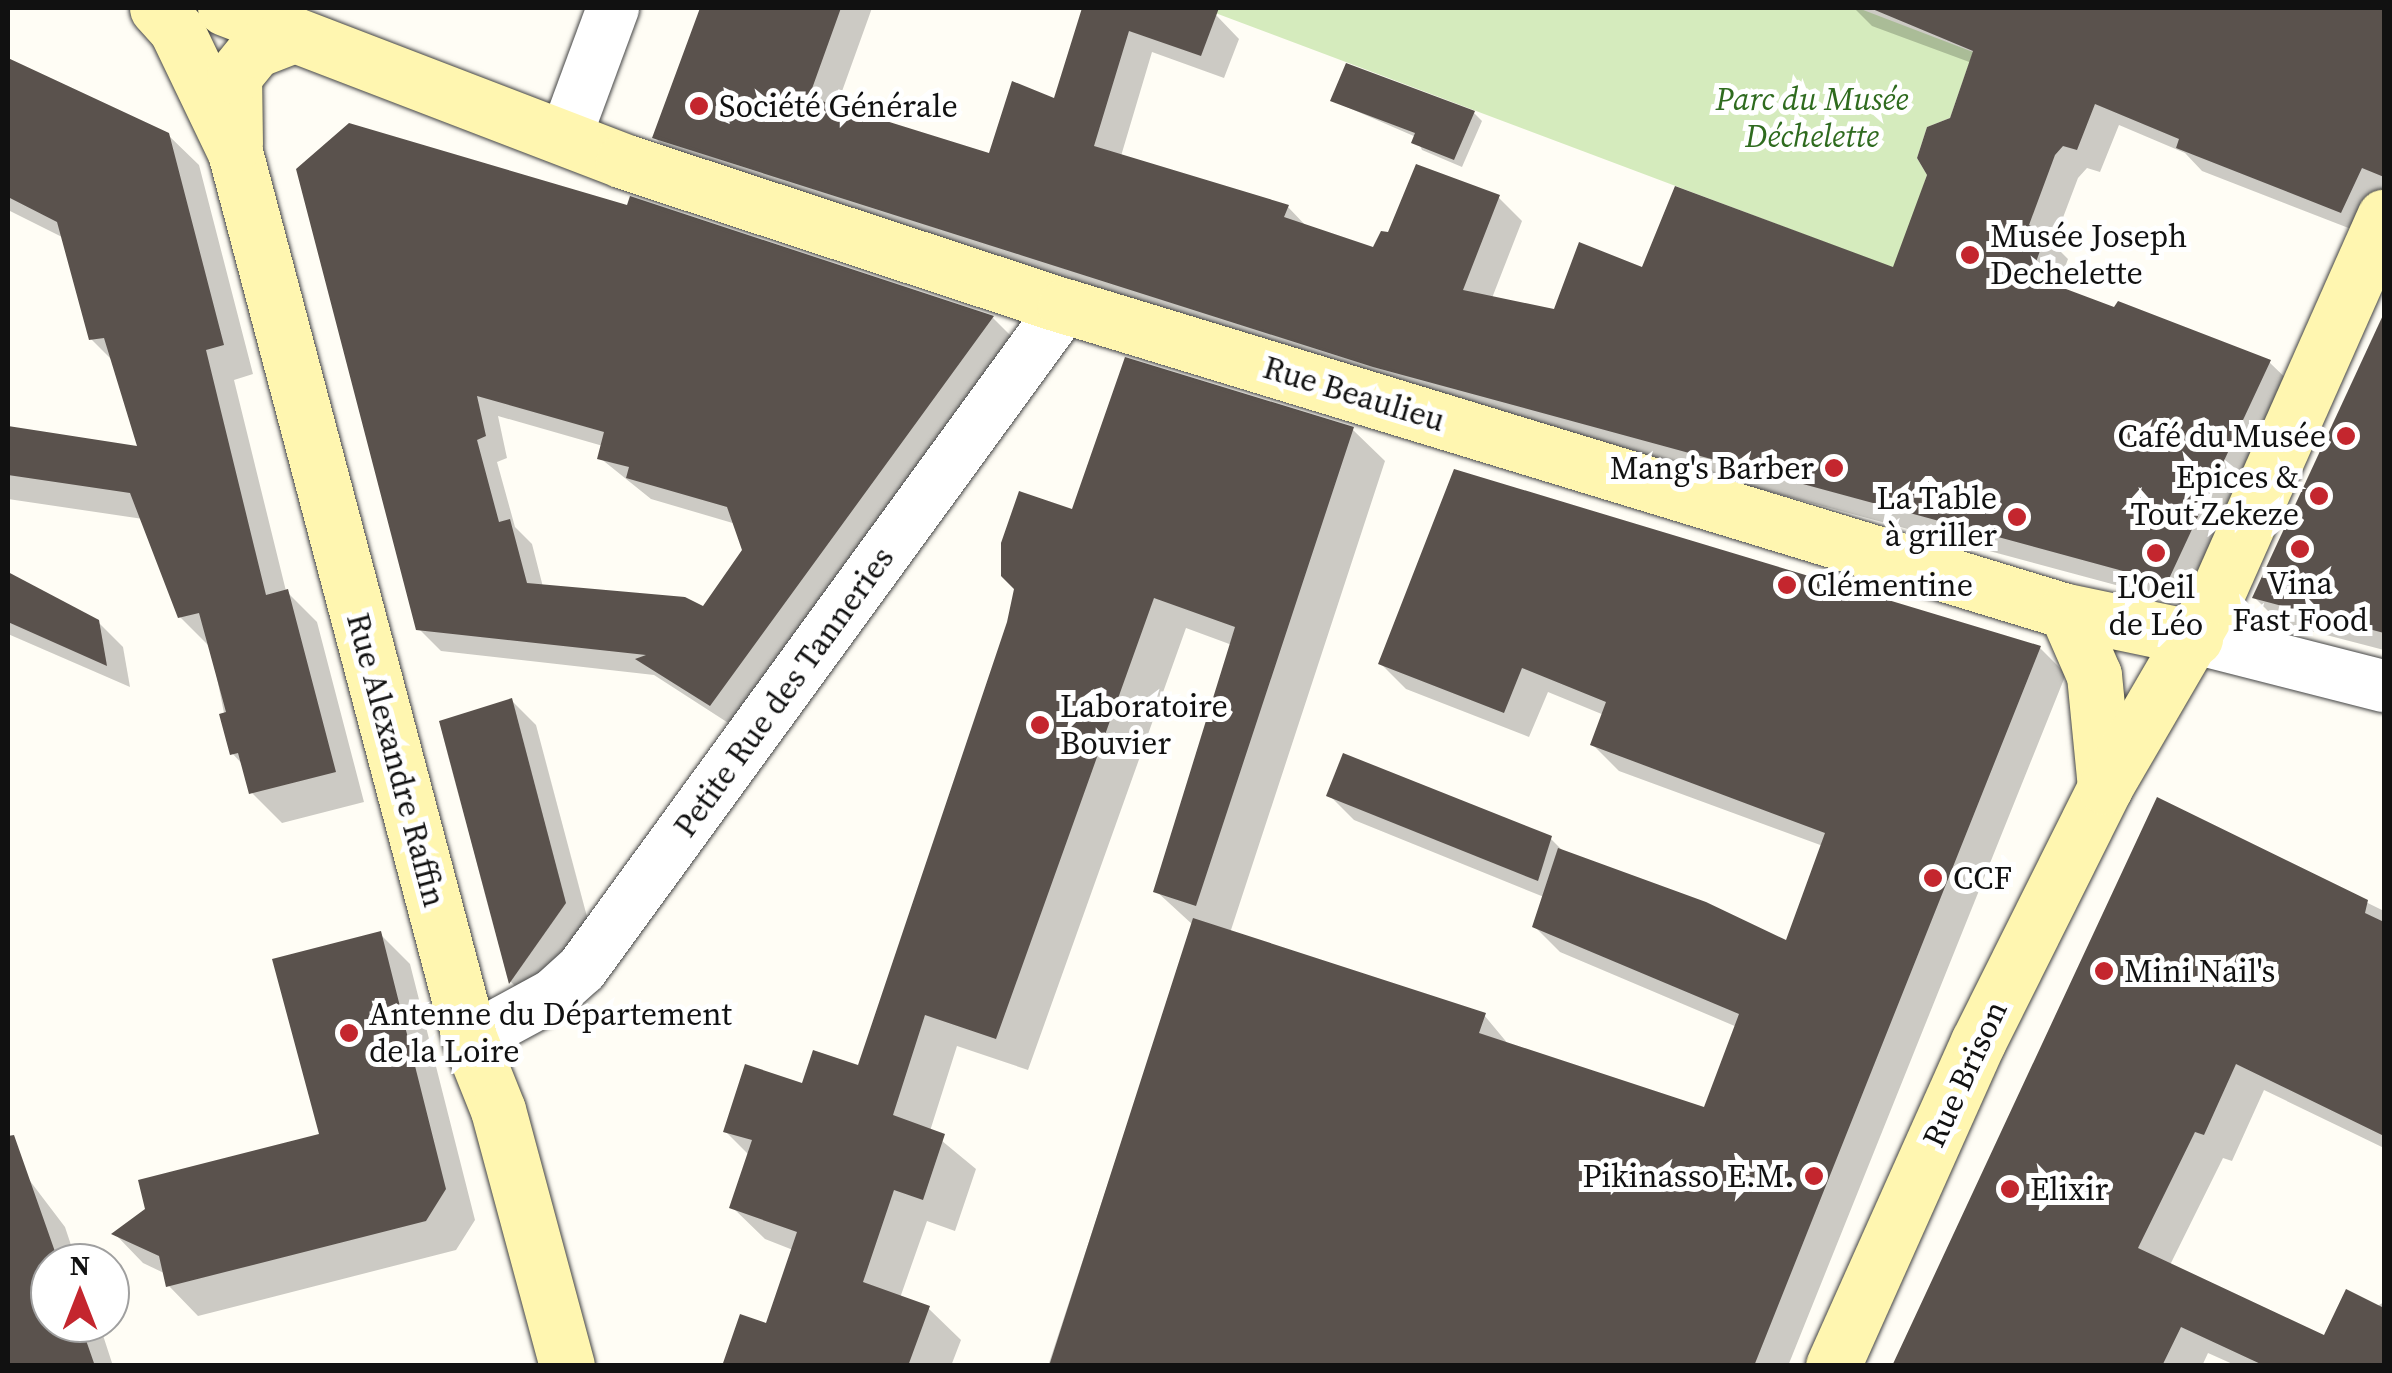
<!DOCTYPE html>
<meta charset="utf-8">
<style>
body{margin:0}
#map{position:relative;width:2392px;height:1373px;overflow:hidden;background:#fffdf5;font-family:"Source Serif 4",serif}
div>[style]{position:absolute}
.green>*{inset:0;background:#d5ebbd}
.shadow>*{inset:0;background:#0003}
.building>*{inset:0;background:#5a524d}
.roads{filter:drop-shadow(0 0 2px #444) drop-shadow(0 0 2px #444)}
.street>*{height:52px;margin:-26px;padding:0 26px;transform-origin:26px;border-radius:26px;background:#fff}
.secondary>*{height:55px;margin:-27.5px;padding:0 27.5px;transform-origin:27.5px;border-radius:27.5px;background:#fff6b0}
.dots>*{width:28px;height:28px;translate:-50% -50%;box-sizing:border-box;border:5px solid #fff;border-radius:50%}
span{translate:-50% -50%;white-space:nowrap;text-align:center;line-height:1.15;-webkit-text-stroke:10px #fff;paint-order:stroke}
.park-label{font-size:32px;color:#2f6b1f;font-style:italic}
.poi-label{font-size:32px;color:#111}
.left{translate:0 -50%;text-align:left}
.right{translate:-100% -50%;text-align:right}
.street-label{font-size:32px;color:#111}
.frame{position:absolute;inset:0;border:10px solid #111;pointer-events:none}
.north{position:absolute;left:30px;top:1243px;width:100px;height:100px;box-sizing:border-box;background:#fff;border:2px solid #a0a0a0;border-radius:50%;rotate:0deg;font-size:28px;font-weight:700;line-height:40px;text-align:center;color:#111}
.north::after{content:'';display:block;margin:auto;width:35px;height:45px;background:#c4262e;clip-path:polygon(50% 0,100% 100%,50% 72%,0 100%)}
</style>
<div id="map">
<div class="green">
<i style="clip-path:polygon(1202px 8px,1858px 8px,1973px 52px,1950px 118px,1927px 127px,1917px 158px,1927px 175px,1896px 269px)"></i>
</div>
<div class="shadow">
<i style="clip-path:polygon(702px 8px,872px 8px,836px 108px,991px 156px,1056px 101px,1089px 8px,1195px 8px,1216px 15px,1239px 39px,1224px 78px,1152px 52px,1121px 156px,1288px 207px,1308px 228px,1374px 250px,1498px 197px,1522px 221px,1492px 298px,1556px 312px,1644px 270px,1894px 270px,1972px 63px,1872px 26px,1854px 8px,2384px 8px,2384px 192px,2364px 234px,2202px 171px,2185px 153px,2119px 125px,2100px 172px,2087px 168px,2078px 178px,2053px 244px,2068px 259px,2057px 289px,2269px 362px,2293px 385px,2190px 605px,1507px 421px,678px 160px,654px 137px)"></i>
<i style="clip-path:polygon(8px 61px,168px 135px,199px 165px,253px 374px,234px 380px,286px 591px,317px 622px,364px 802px,282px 823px,252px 793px,244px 766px,232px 753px,211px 648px,180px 617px,143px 519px,8px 499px,8px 429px,141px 449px,114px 362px,91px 339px,64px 238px,8px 210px)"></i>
<i style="clip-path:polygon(1333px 101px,1474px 113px,1482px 121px,1462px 167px,1422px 150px,1416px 137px)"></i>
<i style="clip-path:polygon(evenodd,299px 170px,628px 208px,631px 199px,993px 318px,1014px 339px,733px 726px,654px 675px,441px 651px,418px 628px,299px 170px,498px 416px,603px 446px,600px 458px,651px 499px,736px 524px,745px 551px,703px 610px,543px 587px,532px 544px,515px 527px,497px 462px,507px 458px,498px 416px)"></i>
<i style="clip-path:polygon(2384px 319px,2384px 650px,2280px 623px,2255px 598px)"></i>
<i style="clip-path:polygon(1352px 429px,1385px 461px,1230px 933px,1484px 1015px,1509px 1045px,1706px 1111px,1737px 1027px,1560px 952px,1535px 927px,1544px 897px,1354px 820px,1329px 795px,1551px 839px,1565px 853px,1787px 943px,1823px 846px,1619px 771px,1593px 745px,1604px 715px,1548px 692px,1529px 737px,1406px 689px,1380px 663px,2040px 648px,2066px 674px,1788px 1366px,1048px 1366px,1193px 925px,1156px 891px,1232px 645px,1186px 628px,1028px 1070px,957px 1046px,930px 1131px,976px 1169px,955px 1231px,927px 1221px,900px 1298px,928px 1308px,961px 1340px,951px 1366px,725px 1366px,767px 1326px,793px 1250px,765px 1239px,732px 1207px,750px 1156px,726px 1132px,803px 1086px,860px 1068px,1074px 512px)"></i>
<i style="clip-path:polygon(8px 574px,97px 621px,123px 647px,130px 687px,8px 634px)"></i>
<i style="clip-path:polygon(511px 700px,536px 725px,590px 928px,535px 1006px,511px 982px,442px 722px)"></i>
<i style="clip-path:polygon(2158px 800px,2384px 911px,2384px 1148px,2264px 1090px,2232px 1161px,2223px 1158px,2170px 1265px,2325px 1338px,2384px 1302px,2384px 1366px,2237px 1366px,2208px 1353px,2202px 1366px,1895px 1366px)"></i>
<i style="clip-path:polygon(380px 934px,410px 964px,475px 1220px,456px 1250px,198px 1316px,169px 1286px,166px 1274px,143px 1263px,115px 1234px,322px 1136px)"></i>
<i style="clip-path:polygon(8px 1152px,65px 1227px,77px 1263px,50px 1263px,50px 1323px,99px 1323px,113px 1366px,8px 1366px)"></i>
</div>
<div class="building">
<i style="clip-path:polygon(700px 8px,841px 8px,809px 97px,989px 153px,1012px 81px,1054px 98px,1082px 8px,1219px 8px,1201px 56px,1129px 31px,1094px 146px,1289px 205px,1284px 217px,1373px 247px,1381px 231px,1388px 232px,1416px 164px,1500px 195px,1463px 290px,1554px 309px,1579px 242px,1642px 267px,1675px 186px,1893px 267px,1927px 175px,1917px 158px,1927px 127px,1950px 118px,1973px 51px,1870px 8px,2384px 8px,2384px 177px,2362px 168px,2341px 213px,2176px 148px,2179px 139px,2095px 104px,2077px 150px,2063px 146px,2055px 155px,2029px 225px,2046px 234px,2031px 276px,2114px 307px,2118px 301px,2271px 360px,2167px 583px,1373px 367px,652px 138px)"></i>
<i style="clip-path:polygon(8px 58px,169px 133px,224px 345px,206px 350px,266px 595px,288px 589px,336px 772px,249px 794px,238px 753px,230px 755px,219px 714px,226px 712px,199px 613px,178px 618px,130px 493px,8px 475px,8px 426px,137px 446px,104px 338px,89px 340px,57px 222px,8px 197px)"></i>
<i style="clip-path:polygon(1346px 63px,1475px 111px,1454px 160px,1411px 143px,1415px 133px,1330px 101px)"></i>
<i style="clip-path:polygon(evenodd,349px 123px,627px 205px,630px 196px,994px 316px,710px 706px,635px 659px,646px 655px,416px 630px,296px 169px,349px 123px,477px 396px,604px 432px,597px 459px,629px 467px,626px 478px,727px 507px,742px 550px,703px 606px,685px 597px,527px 583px,510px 519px,499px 522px,477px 440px,486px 436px,477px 396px)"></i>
<i style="clip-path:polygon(2384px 313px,2384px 633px,2252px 598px)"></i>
<i style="clip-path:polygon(1125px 357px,1354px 427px,1196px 906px,1153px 892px,1235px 627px,1154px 598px,996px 1039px,925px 1015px,893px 1115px,945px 1134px,923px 1200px,894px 1190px,863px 1282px,930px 1306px,908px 1366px,722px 1366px,740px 1314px,766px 1323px,797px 1232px,729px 1208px,752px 1140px,723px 1132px,745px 1064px,802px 1083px,813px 1050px,858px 1065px,1007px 622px,1014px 589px,1001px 576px,1001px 543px,1019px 491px,1072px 509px)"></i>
<i style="clip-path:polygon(1454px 469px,2041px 646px,1754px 1366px,1049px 1366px,1193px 918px,1486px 1013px,1479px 1033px,1704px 1107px,1739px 1014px,1532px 927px,1558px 848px,1706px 902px,1786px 940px,1825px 833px,1590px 745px,1606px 702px,1522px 668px,1504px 713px,1378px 664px)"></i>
<i style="clip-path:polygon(8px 572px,99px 620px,107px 666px,8px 622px)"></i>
<i style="clip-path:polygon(512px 698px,566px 903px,509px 984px,439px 721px)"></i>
<i style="clip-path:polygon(1343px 753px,1552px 836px,1538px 881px,1326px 796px)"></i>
<i style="clip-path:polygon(2157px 797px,2368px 900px,2365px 913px,2384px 922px,2384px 1136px,2236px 1064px,2204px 1135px,2195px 1132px,2138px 1248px,2324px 1335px,2346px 1289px,2384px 1308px,2384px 1366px,2265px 1366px,2181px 1327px,2162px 1366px,1892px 1366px)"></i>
<i style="clip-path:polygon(381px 931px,446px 1189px,426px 1221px,166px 1287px,159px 1256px,111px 1234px,145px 1209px,138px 1180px,319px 1134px,272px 959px)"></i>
<i style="clip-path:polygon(14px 1135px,59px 1263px,50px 1263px,50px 1323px,80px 1323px,95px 1366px,8px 1366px,8px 1136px)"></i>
</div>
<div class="roads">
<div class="street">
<i style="left:565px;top:138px;width:139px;rotate:-69.7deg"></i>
<i style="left:2195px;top:638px;width:195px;rotate:14.3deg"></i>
<i style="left:470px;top:1040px;width:94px;rotate:-28.5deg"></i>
<i style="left:553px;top:995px;width:39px;rotate:-42deg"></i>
<i style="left:582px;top:969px;width:820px;rotate:-53.93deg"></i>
</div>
<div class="secondary">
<i style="left:157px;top:8px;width:28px;rotate:48deg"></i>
<i style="left:176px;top:29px;width:136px;rotate:64.4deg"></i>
<i style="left:235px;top:152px;width:919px;rotate:75.18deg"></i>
<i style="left:470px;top:1040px;width:75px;rotate:68.2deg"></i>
<i style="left:498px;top:1110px;width:265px;rotate:74.9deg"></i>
<i style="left:225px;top:8px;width:426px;rotate:21deg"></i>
<i style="left:623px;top:161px;width:465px;rotate:18.2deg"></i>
<i style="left:1065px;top:306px;width:1046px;rotate:16.95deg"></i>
<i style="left:2066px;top:611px;width:132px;rotate:11.8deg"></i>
<i style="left:235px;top:144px;width:68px;rotate:-90.8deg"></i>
<i style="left:234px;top:76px;width:33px;rotate:-51deg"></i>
<i style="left:255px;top:50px;width:42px;rotate:-21deg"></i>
<i style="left:2066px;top:611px;width:70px;rotate:66.4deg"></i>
<i style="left:2094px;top:675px;width:113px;rotate:84.4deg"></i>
<i style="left:1833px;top:1366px;width:355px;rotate:-65.9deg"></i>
<i style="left:1978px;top:1042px;width:285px;rotate:-63.5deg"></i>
<i style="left:2105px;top:787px;width:221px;rotate:-59.8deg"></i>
<i style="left:2216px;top:596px;width:415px;rotate:-66.1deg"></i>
</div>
</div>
<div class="dots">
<i style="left:699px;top:106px;background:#c4262e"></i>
<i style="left:1970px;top:255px;background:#c4262e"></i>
<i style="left:2346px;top:436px;background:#c4262e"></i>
<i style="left:1834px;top:468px;background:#c4262e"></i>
<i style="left:2319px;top:496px;background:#c4262e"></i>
<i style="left:2017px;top:517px;background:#c4262e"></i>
<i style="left:2300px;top:549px;background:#c4262e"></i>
<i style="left:2156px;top:553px;background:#c4262e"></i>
<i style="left:1787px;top:585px;background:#c4262e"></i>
<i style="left:1040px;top:725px;background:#c4262e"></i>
<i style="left:1933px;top:878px;background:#c4262e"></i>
<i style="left:2104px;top:971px;background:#c4262e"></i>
<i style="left:349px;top:1033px;background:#c4262e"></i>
<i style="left:1814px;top:1176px;background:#c4262e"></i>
<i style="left:2010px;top:1189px;background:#c4262e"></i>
</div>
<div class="park-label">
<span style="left:1812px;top:118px">Parc du Musée<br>Déchelette</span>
</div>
<div class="poi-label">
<span class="left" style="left:719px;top:106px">Société Générale</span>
<span class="left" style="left:1990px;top:255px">Musée Joseph<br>Dechelette</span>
<span class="right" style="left:2326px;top:436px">Café du Musée</span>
<span class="right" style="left:1814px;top:468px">Mang's Barber</span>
<span class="right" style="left:2299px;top:496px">Epices &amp;<br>Tout Zekeze</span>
<span class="right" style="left:1997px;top:517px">La Table<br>à griller</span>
<span style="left:2300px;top:602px">Vina<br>Fast Food</span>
<span class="left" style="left:1807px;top:585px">Clémentine</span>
<span style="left:2156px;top:606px">L'Oeil<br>de Léo</span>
<span class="left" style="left:1060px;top:725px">Laboratoire<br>Bouvier</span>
<span class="left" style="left:1953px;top:878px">CCF</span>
<span class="left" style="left:2124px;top:971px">Mini Nail's</span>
<span class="left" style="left:369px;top:1033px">Antenne du Département<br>de la Loire</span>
<span class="right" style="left:1794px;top:1176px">Pikinasso E.M.</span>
<span class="left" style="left:2030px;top:1189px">Elixir</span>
</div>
<div class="street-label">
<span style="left:1354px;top:394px;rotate:17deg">Rue Beaulieu</span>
<span style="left:784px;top:692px;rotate:-54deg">Petite Rue des Tanneries</span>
<span style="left:396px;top:760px;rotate:75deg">Rue Alexandre Raffin</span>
<span style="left:1965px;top:1074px;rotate:-65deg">Rue Brison</span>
</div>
<div class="frame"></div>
<div class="north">N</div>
</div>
